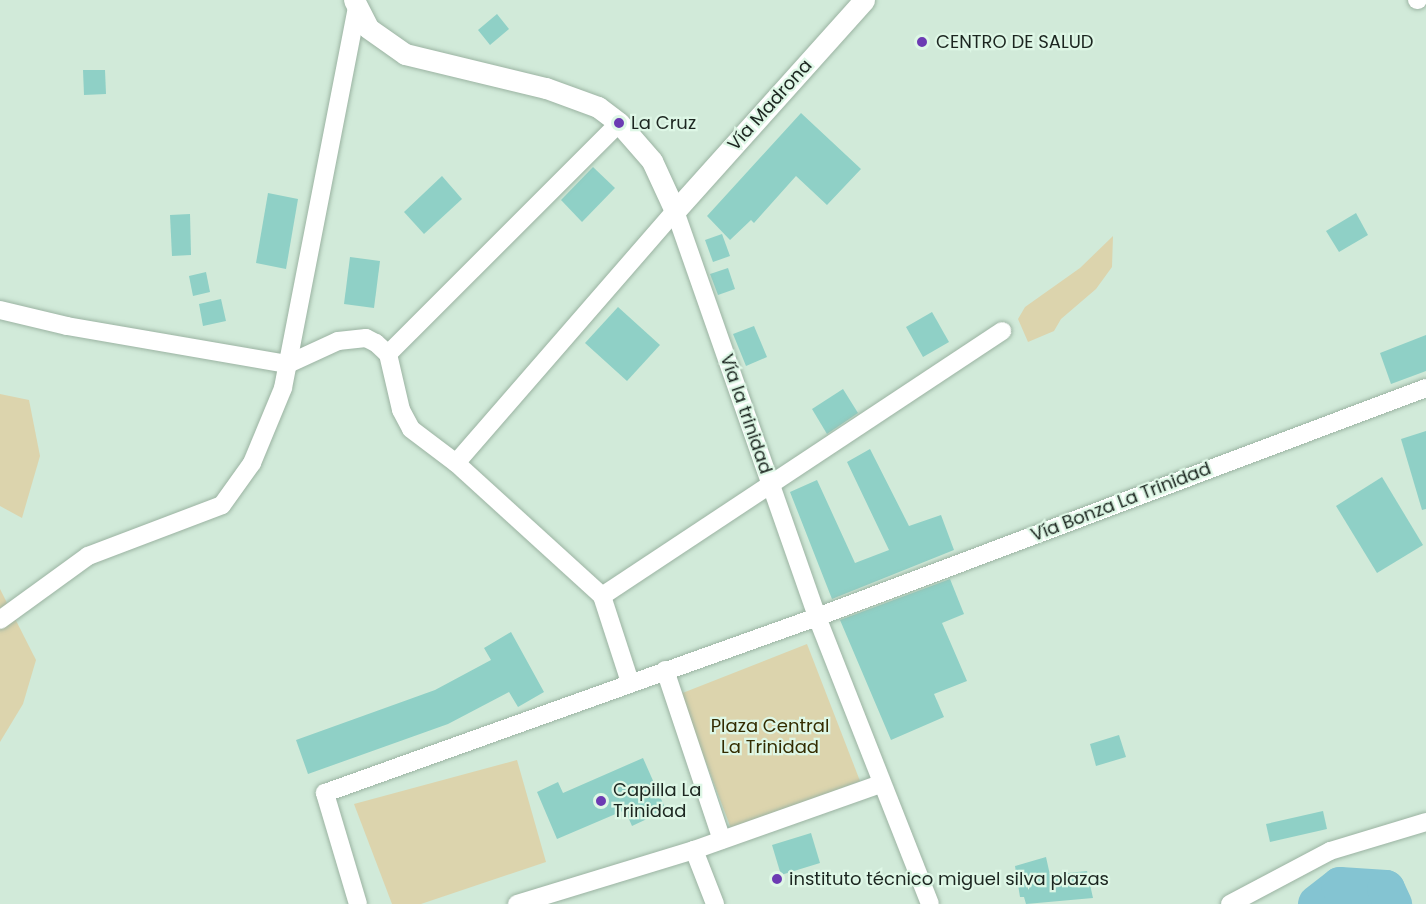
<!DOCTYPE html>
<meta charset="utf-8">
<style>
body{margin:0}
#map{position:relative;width:1426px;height:904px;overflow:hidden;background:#d1ead9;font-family:Poppins,sans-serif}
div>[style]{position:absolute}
.green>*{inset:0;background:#dcd4ad}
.river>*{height:38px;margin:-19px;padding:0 19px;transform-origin:19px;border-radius:19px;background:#84c4d2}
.building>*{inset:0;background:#8fd0c6}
.roads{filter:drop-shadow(0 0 2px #9bb3a2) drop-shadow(0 0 2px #9bb3a2)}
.minor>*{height:18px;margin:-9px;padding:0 9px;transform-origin:9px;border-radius:9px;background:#fff}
.tertiary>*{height:21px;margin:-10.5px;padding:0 10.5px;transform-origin:10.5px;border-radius:10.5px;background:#fff}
.dots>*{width:16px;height:16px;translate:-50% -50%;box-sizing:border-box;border:3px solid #def7e6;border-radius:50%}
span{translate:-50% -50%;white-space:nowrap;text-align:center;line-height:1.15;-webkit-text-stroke:4.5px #def7e6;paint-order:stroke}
.poi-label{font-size:18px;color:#1c2620}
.left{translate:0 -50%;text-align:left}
.street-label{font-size:18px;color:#1c2620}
.park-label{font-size:18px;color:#332c01}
</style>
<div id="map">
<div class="green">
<i style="clip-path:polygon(1113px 236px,1112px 267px,1096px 289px,1061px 319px,1054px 331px,1028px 342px,1018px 319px,1025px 307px,1080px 268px)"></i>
<i style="clip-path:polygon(0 394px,29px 400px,40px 456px,22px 518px,0 506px)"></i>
<i style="clip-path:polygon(0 589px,36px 660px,23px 704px,0 742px)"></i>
<i style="clip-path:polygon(807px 644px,860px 781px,732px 831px,680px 694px)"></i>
<i style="clip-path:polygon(517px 760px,546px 862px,421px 904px,392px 904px,354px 804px)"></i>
</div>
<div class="river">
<i style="left:1317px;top:904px;width:29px;rotate:-38deg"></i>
<i style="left:1340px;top:886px;width:46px;rotate:3.7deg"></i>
<i style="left:1386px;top:889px;width:17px;rotate:65deg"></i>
</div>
<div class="building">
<i style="clip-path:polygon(497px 14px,509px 29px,490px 45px,478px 30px)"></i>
<i style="clip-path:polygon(83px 70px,105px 70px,106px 94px,84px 95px)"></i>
<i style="clip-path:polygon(801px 113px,861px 169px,827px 205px,796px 176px,754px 223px,751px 220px,730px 240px,707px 216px)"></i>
<i style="clip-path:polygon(593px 167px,615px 188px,582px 222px,561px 200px)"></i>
<i style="clip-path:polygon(442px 176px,462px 199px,424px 234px,404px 212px)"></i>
<i style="clip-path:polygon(268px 193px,298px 199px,286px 269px,256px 263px)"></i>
<i style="clip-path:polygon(1356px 213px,1368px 235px,1339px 252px,1326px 231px)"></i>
<i style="clip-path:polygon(190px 214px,191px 255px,172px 256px,170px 215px)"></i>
<i style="clip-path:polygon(722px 234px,730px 256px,713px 262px,705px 240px)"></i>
<i style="clip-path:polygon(350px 257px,380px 261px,374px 308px,344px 304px)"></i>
<i style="clip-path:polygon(728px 268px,735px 289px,718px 295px,710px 274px)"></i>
<i style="clip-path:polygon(206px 272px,210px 292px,193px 296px,189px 276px)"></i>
<i style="clip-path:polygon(221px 299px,226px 321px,203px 326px,199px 304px)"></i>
<i style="clip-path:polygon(618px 307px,660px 345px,627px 381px,585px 343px)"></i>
<i style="clip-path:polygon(932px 312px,949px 342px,923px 357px,906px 327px)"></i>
<i style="clip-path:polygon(754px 326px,767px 357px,746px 366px,733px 334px)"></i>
<i style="clip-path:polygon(1426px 335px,1426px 371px,1391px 384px,1380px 353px)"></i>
<i style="clip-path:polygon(843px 389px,858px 413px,827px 434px,812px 409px)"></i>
<i style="clip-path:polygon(1426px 431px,1426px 509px,1422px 510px,1401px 439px)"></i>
<i style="clip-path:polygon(870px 449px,909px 526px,941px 515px,954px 550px,832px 599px,790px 492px,817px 480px,855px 563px,889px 550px,847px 462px)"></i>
<i style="clip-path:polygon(1382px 477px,1423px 545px,1377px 573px,1336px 506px)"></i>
<i style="clip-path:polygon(950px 579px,964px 614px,942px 623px,967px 681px,934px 694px,944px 717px,891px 740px,840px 620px)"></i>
<i style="clip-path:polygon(511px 632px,544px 692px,518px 707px,509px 692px,448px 724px,308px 774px,296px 740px,435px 690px,491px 660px,484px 648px)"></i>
<i style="clip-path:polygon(1119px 735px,1126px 757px,1096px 766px,1090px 744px)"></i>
<i style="clip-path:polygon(643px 758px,666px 810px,632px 826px,625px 810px,557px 839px,537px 792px,558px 782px,563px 793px)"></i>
<i style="clip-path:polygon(1323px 811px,1327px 829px,1270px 842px,1266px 824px)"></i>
<i style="clip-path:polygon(811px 833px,820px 863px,781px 875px,772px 845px)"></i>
<i style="clip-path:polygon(1046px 857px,1050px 875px,1087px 871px,1093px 898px,1026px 904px,1024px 897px,1020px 897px,1015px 866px)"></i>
</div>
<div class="roads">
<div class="minor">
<i style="left:1417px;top:0;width:1px"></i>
<i style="left:0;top:310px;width:69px;rotate:13.4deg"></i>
<i style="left:67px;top:326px;width:224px;rotate:9.8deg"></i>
<i style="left:288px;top:364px;width:55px;rotate:-24.7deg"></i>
<i style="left:338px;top:341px;width:28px;rotate:-6deg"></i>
<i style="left:366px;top:338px;width:11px;rotate:27deg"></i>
<i style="left:376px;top:343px;width:16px;rotate:43deg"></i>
<i style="left:388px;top:354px;width:57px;rotate:76.9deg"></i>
<i style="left:401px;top:410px;width:21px;rotate:62deg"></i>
<i style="left:411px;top:429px;width:56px;rotate:37.1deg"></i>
<i style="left:456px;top:463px;width:197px;rotate:42.3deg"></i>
<i style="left:602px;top:596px;width:90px;rotate:72deg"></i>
<i style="left:388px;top:354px;width:327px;rotate:-45deg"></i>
<i style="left:456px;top:463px;width:334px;rotate:-49deg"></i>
<i style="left:675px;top:211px;width:430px;rotate:70.7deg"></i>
<i style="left:817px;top:617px;width:308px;rotate:68.5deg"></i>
<i style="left:602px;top:596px;width:480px;rotate:-33.5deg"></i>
<i style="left:0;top:620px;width:109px;rotate:-36deg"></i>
<i style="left:88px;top:556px;width:143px;rotate:-20.8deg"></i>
<i style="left:222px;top:505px;width:52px;rotate:-54.5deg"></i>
<i style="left:252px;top:463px;width:81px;rotate:-67.5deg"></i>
<i style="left:283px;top:388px;width:386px;rotate:-79deg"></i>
<i style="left:665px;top:670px;width:179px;rotate:71.5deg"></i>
<i style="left:694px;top:850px;width:58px;rotate:68.7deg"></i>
<i style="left:358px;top:904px;width:116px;rotate:-106.6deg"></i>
<i style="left:325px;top:793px;width:523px;rotate:-19.68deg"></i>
<i style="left:817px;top:617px;width:651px;rotate:-20.61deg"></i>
<i style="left:517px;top:904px;width:185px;rotate:-17deg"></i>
<i style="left:694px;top:850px;width:197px;rotate:-19.5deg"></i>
<i style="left:1230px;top:904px;width:113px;rotate:-27.9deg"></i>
<i style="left:1330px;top:851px;width:100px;rotate:-16.8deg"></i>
</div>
<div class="tertiary">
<i style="left:354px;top:0;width:31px;rotate:63deg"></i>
<i style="left:368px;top:28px;width:45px;rotate:35.1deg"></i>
<i style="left:405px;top:54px;width:145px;rotate:13.6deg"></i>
<i style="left:546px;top:88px;width:55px;rotate:20.1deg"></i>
<i style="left:598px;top:107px;width:26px;rotate:37deg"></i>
<i style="left:619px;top:123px;width:50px;rotate:49deg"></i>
<i style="left:652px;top:161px;width:55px;rotate:65.3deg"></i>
<i style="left:675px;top:211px;width:283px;rotate:-48.1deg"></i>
</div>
</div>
<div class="dots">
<i style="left:922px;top:42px;background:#6c3bb3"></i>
<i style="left:619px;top:123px;background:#6c3bb3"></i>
<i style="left:601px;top:801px;background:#6c3bb3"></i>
<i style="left:777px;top:879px;background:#6c3bb3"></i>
</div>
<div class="poi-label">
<span class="left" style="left:936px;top:42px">CENTRO DE SALUD</span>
<span class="left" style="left:631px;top:123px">La Cruz</span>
<span class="left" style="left:613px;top:801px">Capilla La<br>Trinidad</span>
<span class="left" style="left:789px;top:879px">instituto técnico miguel silva plazas</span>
</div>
<div class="street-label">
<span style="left:770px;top:105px;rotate:-48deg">Vía Madrona</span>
<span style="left:746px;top:414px;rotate:71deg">Vía la trinidad</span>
<span style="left:1121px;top:502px;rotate:-21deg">Vía Bonza La Trinidad</span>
</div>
<div class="park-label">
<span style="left:770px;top:737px">Plaza Central<br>La Trinidad</span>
</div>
</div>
